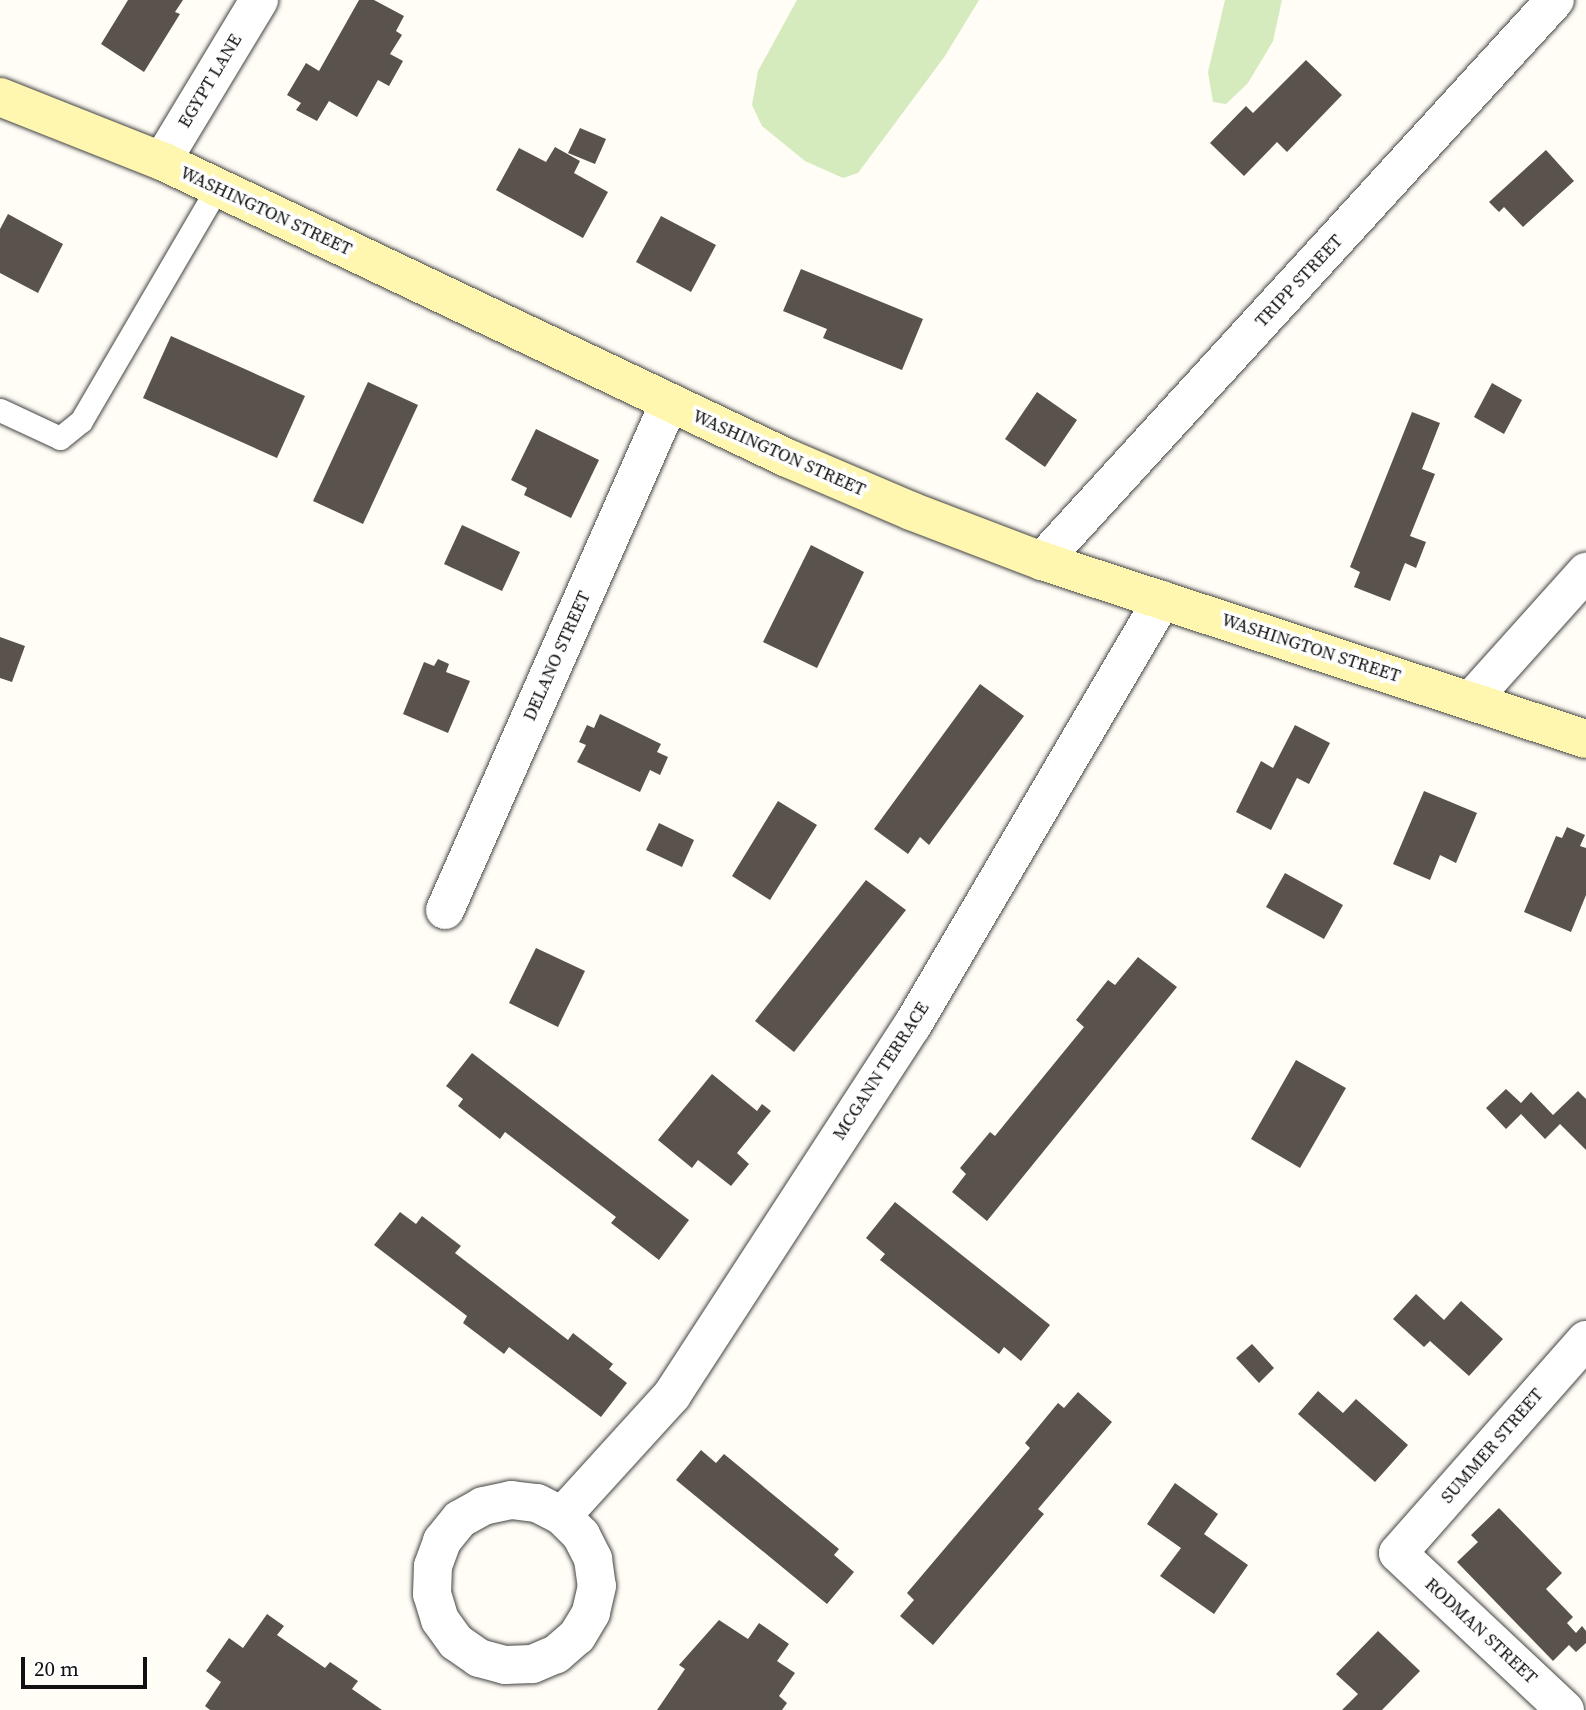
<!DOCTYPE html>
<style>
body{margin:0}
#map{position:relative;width:1586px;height:1710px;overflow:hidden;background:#fffdf5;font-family:"Source Serif 4",serif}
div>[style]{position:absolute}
.green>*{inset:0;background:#d5ebbd}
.building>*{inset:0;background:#5a524d}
.roads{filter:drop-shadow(0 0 2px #444) drop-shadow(0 0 2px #444)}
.service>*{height:23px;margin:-11.5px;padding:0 11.5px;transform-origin:11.5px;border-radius:11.5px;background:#fff}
.minor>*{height:38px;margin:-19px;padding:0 19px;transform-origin:19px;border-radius:19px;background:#fff}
.secondary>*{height:38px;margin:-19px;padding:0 19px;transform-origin:19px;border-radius:19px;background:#fff6b0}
span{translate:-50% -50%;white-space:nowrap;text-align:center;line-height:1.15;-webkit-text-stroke:7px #fff;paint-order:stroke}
.street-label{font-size:18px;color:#111}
.scale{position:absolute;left:21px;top:1657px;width:126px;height:32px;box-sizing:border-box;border:4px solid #111;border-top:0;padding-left:9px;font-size:21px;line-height:24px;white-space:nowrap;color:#111;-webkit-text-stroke:5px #fff;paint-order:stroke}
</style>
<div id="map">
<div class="green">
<i style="clip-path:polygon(797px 0,979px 0,945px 56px,858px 173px,843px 178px,805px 161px,762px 126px,752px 105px,758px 71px)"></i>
<i style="clip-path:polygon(1225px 0,1282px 0,1273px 41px,1248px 83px,1226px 104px,1213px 102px,1208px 72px)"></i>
</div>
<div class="building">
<i style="clip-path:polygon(128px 0,183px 0,175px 12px,180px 14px,144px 72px,101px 44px)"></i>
<i style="clip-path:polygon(359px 0,374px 0,404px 16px,396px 31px,402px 35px,390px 54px,403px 61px,389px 86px,378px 80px,357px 117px,329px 101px,317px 121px,296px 110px,301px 103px,287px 95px,306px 63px,319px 71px)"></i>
<i style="clip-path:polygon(1306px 60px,1342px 95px,1287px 152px,1277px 142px,1244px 176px,1210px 143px,1246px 106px,1253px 113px)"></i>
<i style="clip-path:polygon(580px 128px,606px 139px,595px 164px,568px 153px)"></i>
<i style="clip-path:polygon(555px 147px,580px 161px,574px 173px,608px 192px,583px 238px,496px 190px,519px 148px,546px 162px)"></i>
<i style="clip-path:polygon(1546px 150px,1574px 181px,1523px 227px,1504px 207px,1499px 212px,1489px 202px)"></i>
<i style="clip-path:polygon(8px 214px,63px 244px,38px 293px,0 273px,0 229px)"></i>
<i style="clip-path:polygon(661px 216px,716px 245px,691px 292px,636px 262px)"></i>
<i style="clip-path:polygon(801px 269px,923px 319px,902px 370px,823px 338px,827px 329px,783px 311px)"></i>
<i style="clip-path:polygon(171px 336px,305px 396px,277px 458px,143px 398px)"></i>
<i style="clip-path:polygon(368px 382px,418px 405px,363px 524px,313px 501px)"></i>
<i style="clip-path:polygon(1492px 383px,1522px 400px,1504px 434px,1474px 417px)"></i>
<i style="clip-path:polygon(1037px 392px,1077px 420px,1045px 467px,1005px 439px)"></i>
<i style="clip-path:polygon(1412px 412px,1440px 423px,1422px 469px,1435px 474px,1410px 536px,1426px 542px,1416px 568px,1405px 563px,1390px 601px,1354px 587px,1360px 572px,1350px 567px)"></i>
<i style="clip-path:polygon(536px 429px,599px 460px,571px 518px,524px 495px,527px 488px,511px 480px)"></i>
<i style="clip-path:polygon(462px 525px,520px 552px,502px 591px,444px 564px)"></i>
<i style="clip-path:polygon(811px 545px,864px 572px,817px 668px,763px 642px)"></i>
<i style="clip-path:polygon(0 637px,25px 646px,12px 682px,0 678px)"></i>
<i style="clip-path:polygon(438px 659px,449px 664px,446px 672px,470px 681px,448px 733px,403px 714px,424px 662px,434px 666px)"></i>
<i style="clip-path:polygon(980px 684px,1024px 716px,929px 845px,920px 837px,908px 854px,874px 829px)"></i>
<i style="clip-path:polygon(600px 714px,661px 744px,657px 752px,668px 757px,660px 775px,650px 770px,640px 792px,577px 762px,586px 745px,579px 742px,587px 725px,594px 728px)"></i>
<i style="clip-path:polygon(1295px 725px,1330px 743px,1309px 784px,1297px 778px,1271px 830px,1236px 812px,1261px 761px,1273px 768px)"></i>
<i style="clip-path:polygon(1424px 791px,1477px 813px,1456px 863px,1440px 855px,1430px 880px,1393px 864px)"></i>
<i style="clip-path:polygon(778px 801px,817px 825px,770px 900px,732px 876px)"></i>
<i style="clip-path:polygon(659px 823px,694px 840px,682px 867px,646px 850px)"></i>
<i style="clip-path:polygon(1567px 827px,1585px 835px,1580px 846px,1586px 848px,1586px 895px,1571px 932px,1524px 912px,1556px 836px,1562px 838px)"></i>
<i style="clip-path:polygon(1285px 873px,1343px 905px,1324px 939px,1266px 907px)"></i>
<i style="clip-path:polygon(866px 880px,906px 910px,794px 1052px,755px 1021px)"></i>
<i style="clip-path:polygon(536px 948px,585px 971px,558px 1027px,509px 1003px)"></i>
<i style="clip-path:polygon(1138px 957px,1177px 987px,987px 1221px,952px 1192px,966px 1174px,960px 1168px,990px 1132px,995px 1136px,1084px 1027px,1076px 1020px,1108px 980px,1115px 985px)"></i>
<i style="clip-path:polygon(472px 1053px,689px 1220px,659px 1260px,611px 1223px,616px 1217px,505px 1132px,500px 1139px,458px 1106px,463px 1099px,446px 1086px)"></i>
<i style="clip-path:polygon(1296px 1060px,1346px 1088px,1300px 1168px,1251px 1139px)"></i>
<i style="clip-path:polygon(712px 1074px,757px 1111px,762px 1104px,771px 1111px,737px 1153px,749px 1164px,731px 1186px,698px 1160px,692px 1168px,658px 1140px)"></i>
<i style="clip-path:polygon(1506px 1089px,1521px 1103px,1531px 1092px,1553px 1115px,1578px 1091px,1586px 1099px,1586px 1150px,1560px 1124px,1545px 1139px,1521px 1114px,1506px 1129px,1486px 1108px)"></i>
<i style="clip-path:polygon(895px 1202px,1050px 1325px,1021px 1361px,1004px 1347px,999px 1354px,880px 1260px,885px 1254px,866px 1238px)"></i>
<i style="clip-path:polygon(400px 1212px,416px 1224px,422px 1216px,461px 1246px,455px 1253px,568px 1340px,573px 1333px,613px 1364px,609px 1369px,627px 1383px,601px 1417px,509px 1347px,504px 1354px,463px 1323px,467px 1316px,374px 1245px)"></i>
<i style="clip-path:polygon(1416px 1294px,1444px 1320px,1461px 1301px,1503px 1339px,1469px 1376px,1430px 1341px,1424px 1347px,1393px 1319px)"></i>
<i style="clip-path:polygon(1252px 1344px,1274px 1368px,1259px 1383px,1236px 1358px)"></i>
<i style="clip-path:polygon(1318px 1391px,1343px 1413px,1356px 1399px,1408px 1445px,1375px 1482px,1298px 1414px)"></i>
<i style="clip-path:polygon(1078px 1392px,1112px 1422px,1038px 1509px,1044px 1514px,933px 1645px,900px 1616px,914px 1600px,907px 1593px,1030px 1448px,1025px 1443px,1058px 1403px,1064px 1408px)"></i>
<i style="clip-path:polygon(701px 1450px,716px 1463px,724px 1454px,839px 1549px,834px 1555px,854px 1572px,827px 1604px,676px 1480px)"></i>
<i style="clip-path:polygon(1175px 1483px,1218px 1514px,1204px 1534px,1248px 1565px,1214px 1614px,1160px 1576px,1181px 1548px,1147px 1524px)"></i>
<i style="clip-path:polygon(1499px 1508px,1562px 1573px,1546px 1589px,1573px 1617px,1567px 1623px,1576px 1633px,1582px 1626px,1586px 1631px,1586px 1643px,1576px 1652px,1569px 1645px,1553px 1661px,1457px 1562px,1478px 1542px,1471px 1535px)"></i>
<i style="clip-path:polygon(267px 1614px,284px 1626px,277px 1635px,325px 1668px,330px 1662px,358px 1681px,352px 1689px,382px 1710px,210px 1710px,205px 1706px,221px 1682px,206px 1671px,229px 1638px,243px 1648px)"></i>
<i style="clip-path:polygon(719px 1620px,748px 1639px,759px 1623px,789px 1644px,777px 1661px,795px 1673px,779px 1696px,787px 1703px,782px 1710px,657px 1710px,685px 1669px,679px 1665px)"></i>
<i style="clip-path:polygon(1378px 1631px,1420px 1671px,1382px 1710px,1342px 1710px,1358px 1694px,1336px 1674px)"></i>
</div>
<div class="roads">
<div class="service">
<i style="left:0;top:410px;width:66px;rotate:25deg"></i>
<i style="left:60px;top:438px;width:27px;rotate:-39deg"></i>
<i style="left:81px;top:421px;width:270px;rotate:-59.7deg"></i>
</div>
<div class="minor">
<i style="left:162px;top:161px;width:188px;rotate:-58.9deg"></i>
<i style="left:1042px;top:561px;width:760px;rotate:-47.56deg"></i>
<i style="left:1472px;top:699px;width:171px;rotate:-48.1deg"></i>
<i style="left:445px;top:910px;width:554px;rotate:-66.16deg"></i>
<i style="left:562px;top:1516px;width:27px;rotate:45deg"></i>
<i style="left:581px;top:1535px;width:27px;rotate:63deg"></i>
<i style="left:593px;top:1559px;width:27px;rotate:82deg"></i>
<i style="left:597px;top:1586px;width:28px;rotate:103deg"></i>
<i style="left:591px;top:1613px;width:27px;rotate:121deg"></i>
<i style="left:577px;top:1636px;width:28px;rotate:139deg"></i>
<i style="left:556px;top:1654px;width:26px;rotate:157deg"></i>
<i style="left:532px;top:1664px;width:27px;rotate:178deg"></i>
<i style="left:505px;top:1665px;width:27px;rotate:-165deg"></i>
<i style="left:479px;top:1658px;width:28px;rotate:-145deg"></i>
<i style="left:456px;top:1642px;width:27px;rotate:-126deg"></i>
<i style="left:440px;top:1620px;width:27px;rotate:-107deg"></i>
<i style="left:432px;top:1594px;width:28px;rotate:-88deg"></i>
<i style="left:433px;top:1566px;width:27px;rotate:-70deg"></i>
<i style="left:442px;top:1541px;width:28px;rotate:-51deg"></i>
<i style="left:460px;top:1519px;width:26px;rotate:-29deg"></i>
<i style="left:483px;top:1506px;width:29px;rotate:-12deg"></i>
<i style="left:511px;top:1500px;width:26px;rotate:7deg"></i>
<i style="left:537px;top:1503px;width:28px;rotate:27deg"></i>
<i style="left:562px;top:1516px;width:164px;rotate:-47.7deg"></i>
<i style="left:672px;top:1395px;width:440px;rotate:-57deg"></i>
<i style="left:912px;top:1026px;width:494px;rotate:-59.6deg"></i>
<i style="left:1565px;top:1710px;width:229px;rotate:-136.8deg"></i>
<i style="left:1398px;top:1553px;width:284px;rotate:-48.6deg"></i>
</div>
<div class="secondary">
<i style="left:0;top:97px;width:174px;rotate:21.6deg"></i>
<i style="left:162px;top:161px;width:692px;rotate:25.42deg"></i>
<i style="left:787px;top:458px;width:135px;rotate:23.1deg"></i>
<i style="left:911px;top:511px;width:140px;rotate:20.9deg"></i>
<i style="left:1042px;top:561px;width:572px;rotate:18.12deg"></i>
</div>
</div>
<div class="street-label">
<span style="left:210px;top:81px;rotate:-59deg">EGYPT LANE</span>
<span style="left:266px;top:211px;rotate:25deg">WASHINGTON STREET</span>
<span style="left:1299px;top:281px;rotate:-47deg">TRIPP STREET</span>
<span style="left:779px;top:453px;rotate:24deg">WASHINGTON STREET</span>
<span style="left:1311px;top:648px;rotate:18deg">WASHINGTON STREET</span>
<span style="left:557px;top:656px;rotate:-66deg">DELANO STREET</span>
<span style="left:881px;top:1071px;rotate:-57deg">MCGANN TERRACE</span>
<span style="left:1492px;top:1446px;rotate:-49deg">SUMMER STREET</span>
<span style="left:1481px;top:1631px;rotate:43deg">RODMAN STREET</span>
</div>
<div class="scale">20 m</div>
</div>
